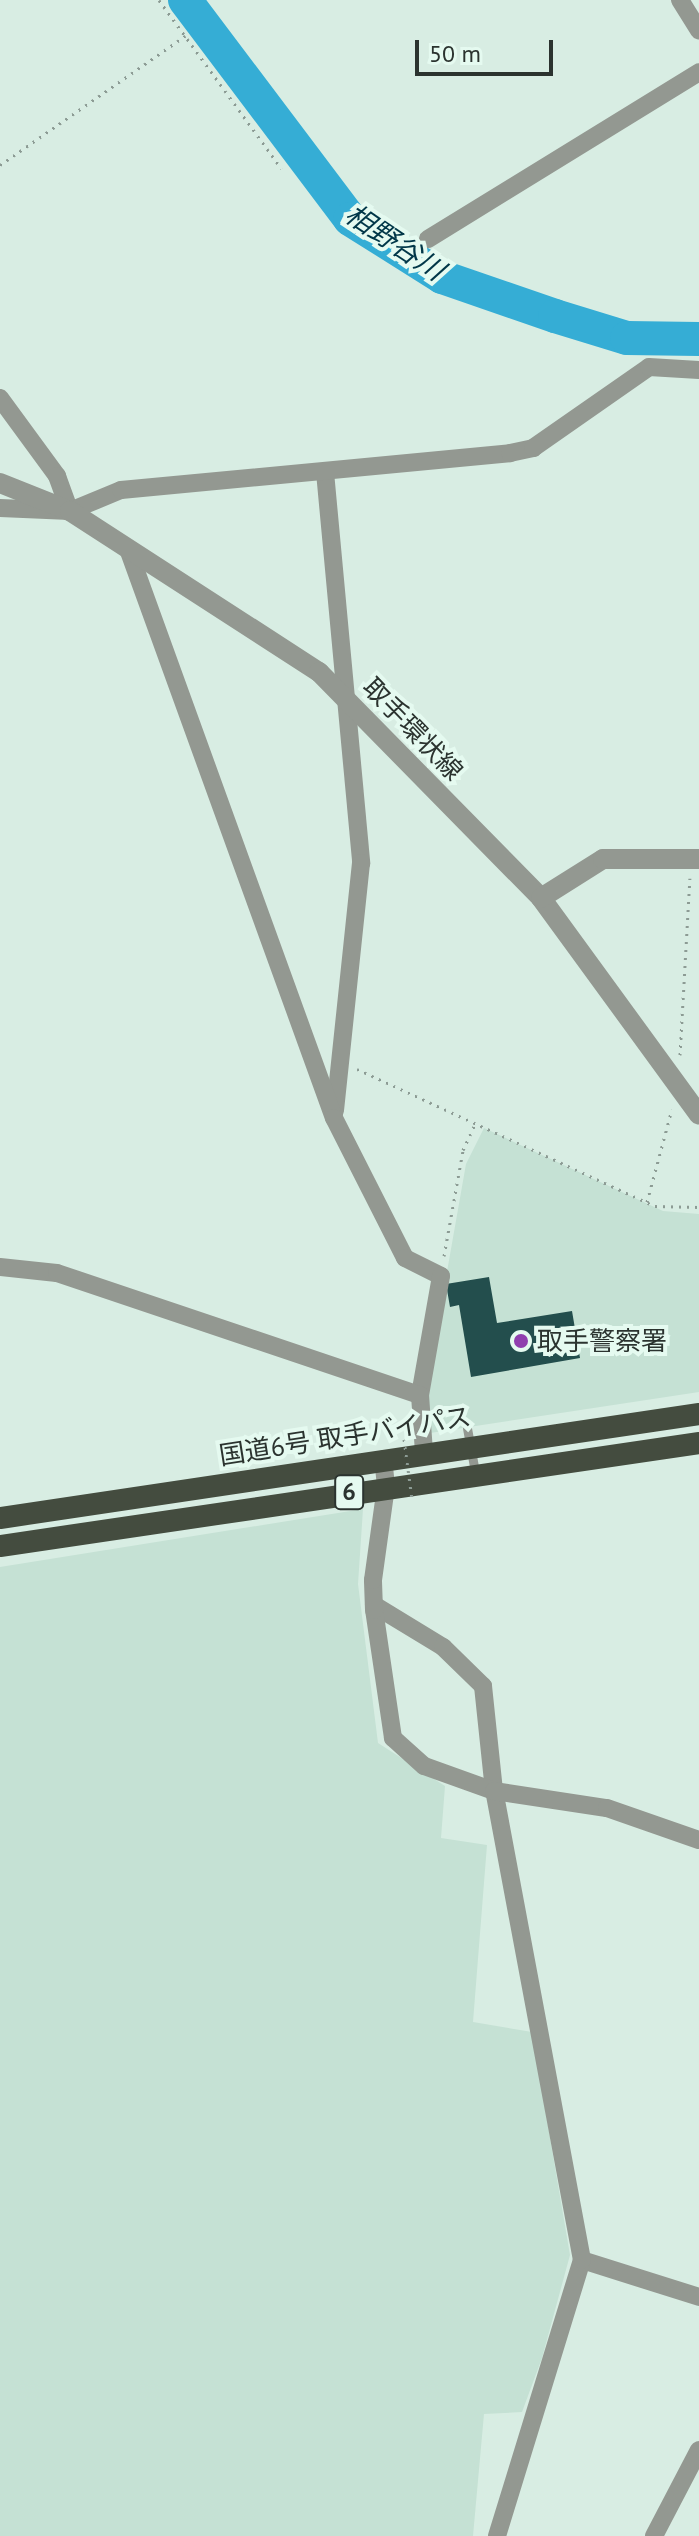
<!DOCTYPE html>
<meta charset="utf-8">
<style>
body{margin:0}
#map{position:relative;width:699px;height:2536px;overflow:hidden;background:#d8ede3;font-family:"PT Sans","Noto Sans JP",sans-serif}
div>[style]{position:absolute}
.built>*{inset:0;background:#c5e1d4}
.river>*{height:34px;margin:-17px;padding:0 17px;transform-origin:17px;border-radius:17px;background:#35add5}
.building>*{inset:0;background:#234e4d}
.path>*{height:3px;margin-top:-1.5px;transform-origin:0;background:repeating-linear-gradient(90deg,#8c9b94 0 2px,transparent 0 8px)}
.service>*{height:9px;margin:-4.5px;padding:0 4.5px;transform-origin:4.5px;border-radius:4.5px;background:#939891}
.minor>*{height:18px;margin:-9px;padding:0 9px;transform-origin:9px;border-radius:9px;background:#939891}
.tertiary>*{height:20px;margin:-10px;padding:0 10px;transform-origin:10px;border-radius:10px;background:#939891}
.trunk>*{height:22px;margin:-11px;padding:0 11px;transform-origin:11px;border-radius:11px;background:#444c3f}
.path-bridge>*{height:3px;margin-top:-1.5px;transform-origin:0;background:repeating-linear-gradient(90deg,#8c9b94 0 2px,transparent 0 8px)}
.dots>*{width:22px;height:22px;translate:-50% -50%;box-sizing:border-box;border:4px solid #e5faf0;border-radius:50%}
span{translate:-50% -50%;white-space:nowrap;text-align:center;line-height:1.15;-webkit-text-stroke:8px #e5faf0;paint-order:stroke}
.shield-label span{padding:2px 6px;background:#e5faf0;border:2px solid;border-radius:6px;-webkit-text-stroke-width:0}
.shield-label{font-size:24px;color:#2b332f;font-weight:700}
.street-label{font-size:26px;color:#2b332f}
.poi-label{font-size:26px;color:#2b332f}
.left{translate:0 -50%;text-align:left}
.water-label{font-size:28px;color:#013748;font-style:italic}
.scale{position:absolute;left:415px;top:40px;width:138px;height:36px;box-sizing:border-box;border:4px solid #2b332f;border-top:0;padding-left:10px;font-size:24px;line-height:28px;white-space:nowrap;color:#2b332f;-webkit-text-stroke:6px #e5faf0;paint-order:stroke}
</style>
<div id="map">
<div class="built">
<i style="clip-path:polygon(484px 1128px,663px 1211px,699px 1214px,699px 1392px,430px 1433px,427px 1385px,466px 1164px)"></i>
<i style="clip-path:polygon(363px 1509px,358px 1584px,378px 1743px,445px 1786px,441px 1838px,487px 1845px,473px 2022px,532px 2032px,570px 2255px,542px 2358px,522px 2412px,484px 2414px,473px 2536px,0 2536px,0 1567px)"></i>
</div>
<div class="river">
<i style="left:185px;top:0;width:274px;rotate:53deg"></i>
<i style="left:350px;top:219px;width:109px;rotate:32.2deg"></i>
<i style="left:442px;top:277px;width:120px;rotate:19deg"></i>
<i style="left:555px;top:316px;width:75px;rotate:17deg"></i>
<i style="left:627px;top:338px;width:72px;rotate:0.8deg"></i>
</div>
<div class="building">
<i style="clip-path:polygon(489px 1277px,497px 1323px,572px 1311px,580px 1358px,471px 1377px,459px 1305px,450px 1307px,446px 1284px)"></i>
</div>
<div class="path">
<i style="left:159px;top:0;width:208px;rotate:54deg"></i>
<i style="left:0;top:165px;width:226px;rotate:-34.9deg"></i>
<i style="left:680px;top:1055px;width:177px;rotate:-86.8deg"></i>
<i style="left:357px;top:1069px;width:328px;rotate:24.7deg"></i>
<i style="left:655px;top:1206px;width:44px;rotate:1.3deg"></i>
<i style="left:647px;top:1202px;width:96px;rotate:-75deg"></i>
<i style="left:444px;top:1256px;width:108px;rotate:-79.8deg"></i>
<i style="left:463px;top:1150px;width:31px;rotate:-65deg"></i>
</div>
<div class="service">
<i style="left:467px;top:1428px;width:45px;rotate:79.7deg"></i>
</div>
<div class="minor">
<i style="left:680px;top:0;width:36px;rotate:58deg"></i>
<i style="left:428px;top:239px;width:318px;rotate:-31.6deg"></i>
<i style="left:0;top:398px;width:97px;rotate:53.8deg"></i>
<i style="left:57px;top:476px;width:37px;rotate:70deg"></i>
<i style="left:325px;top:472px;width:393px;rotate:84.7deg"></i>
<i style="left:361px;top:863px;width:249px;rotate:96deg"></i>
<i style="left:0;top:508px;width:70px;rotate:2.5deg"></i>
<i style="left:70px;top:511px;width:55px;rotate:-22.4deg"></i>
<i style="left:121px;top:490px;width:391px;rotate:-5.4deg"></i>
<i style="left:510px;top:453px;width:24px;rotate:-12deg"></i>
<i style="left:533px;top:448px;width:141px;rotate:-34.9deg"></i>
<i style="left:649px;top:367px;width:50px;rotate:3.4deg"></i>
<i style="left:128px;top:549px;width:605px;rotate:70.1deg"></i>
<i style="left:334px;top:1118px;width:157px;rotate:63.1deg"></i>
<i style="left:405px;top:1258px;width:40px;rotate:26.6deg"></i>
<i style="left:441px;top:1276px;width:121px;rotate:100deg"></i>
<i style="left:420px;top:1395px;width:57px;rotate:86deg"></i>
<i style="left:0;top:1267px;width:57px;rotate:6deg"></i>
<i style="left:57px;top:1273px;width:383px;rotate:18.6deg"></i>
<i style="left:374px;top:1605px;width:81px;rotate:31.3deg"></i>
<i style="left:443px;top:1647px;width:56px;rotate:44.3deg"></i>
<i style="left:483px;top:1686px;width:106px;rotate:84deg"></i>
<i style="left:494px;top:1791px;width:74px;rotate:-160.3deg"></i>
<i style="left:424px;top:1766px;width:42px;rotate:-137.9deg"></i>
<i style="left:393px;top:1738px;width:129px;rotate:-98.4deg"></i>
<i style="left:374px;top:1610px;width:30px;rotate:-92deg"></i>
<i style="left:373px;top:1580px;width:95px;rotate:-82.1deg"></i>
<i style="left:386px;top:1486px;width:27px;rotate:-96deg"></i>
<i style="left:582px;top:2260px;width:123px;rotate:17.5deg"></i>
<i style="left:497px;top:2536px;width:289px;rotate:-72.9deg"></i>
<i style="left:582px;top:2260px;width:477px;rotate:-100.6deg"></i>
<i style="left:494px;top:1791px;width:114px;rotate:8.6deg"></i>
<i style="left:607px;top:1808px;width:97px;rotate:19.2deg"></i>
<i style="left:654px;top:2536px;width:97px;rotate:-62.4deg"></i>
</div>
<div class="tertiary">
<i style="left:0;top:483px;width:75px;rotate:21.8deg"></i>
<i style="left:70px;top:511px;width:297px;rotate:32.9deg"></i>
<i style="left:319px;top:672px;width:317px;rotate:45.5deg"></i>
<i style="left:541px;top:898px;width:268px;rotate:53.9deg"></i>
<i style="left:541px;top:898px;width:73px;rotate:-32.2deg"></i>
<i style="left:603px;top:859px;width:96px"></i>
</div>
<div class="trunk">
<i style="left:0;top:1518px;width:707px;rotate:-8.46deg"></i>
<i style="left:0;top:1546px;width:707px;rotate:-8.38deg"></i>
</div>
<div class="path-bridge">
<i style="left:404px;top:1439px;width:61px;rotate:82.4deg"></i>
</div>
<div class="dots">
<i style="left:521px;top:1341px;background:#903fae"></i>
</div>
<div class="shield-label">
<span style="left:349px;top:1492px">6</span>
</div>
<div class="street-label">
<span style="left:413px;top:729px;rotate:46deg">取手環状線</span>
<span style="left:345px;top:1436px;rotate:-9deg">国道6号 取手バイパス</span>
</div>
<div class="poi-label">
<span class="left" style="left:537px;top:1341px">取手警察署</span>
</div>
<div class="water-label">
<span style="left:395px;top:242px;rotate:34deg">相野谷川</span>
</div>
<div class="scale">50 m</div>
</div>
